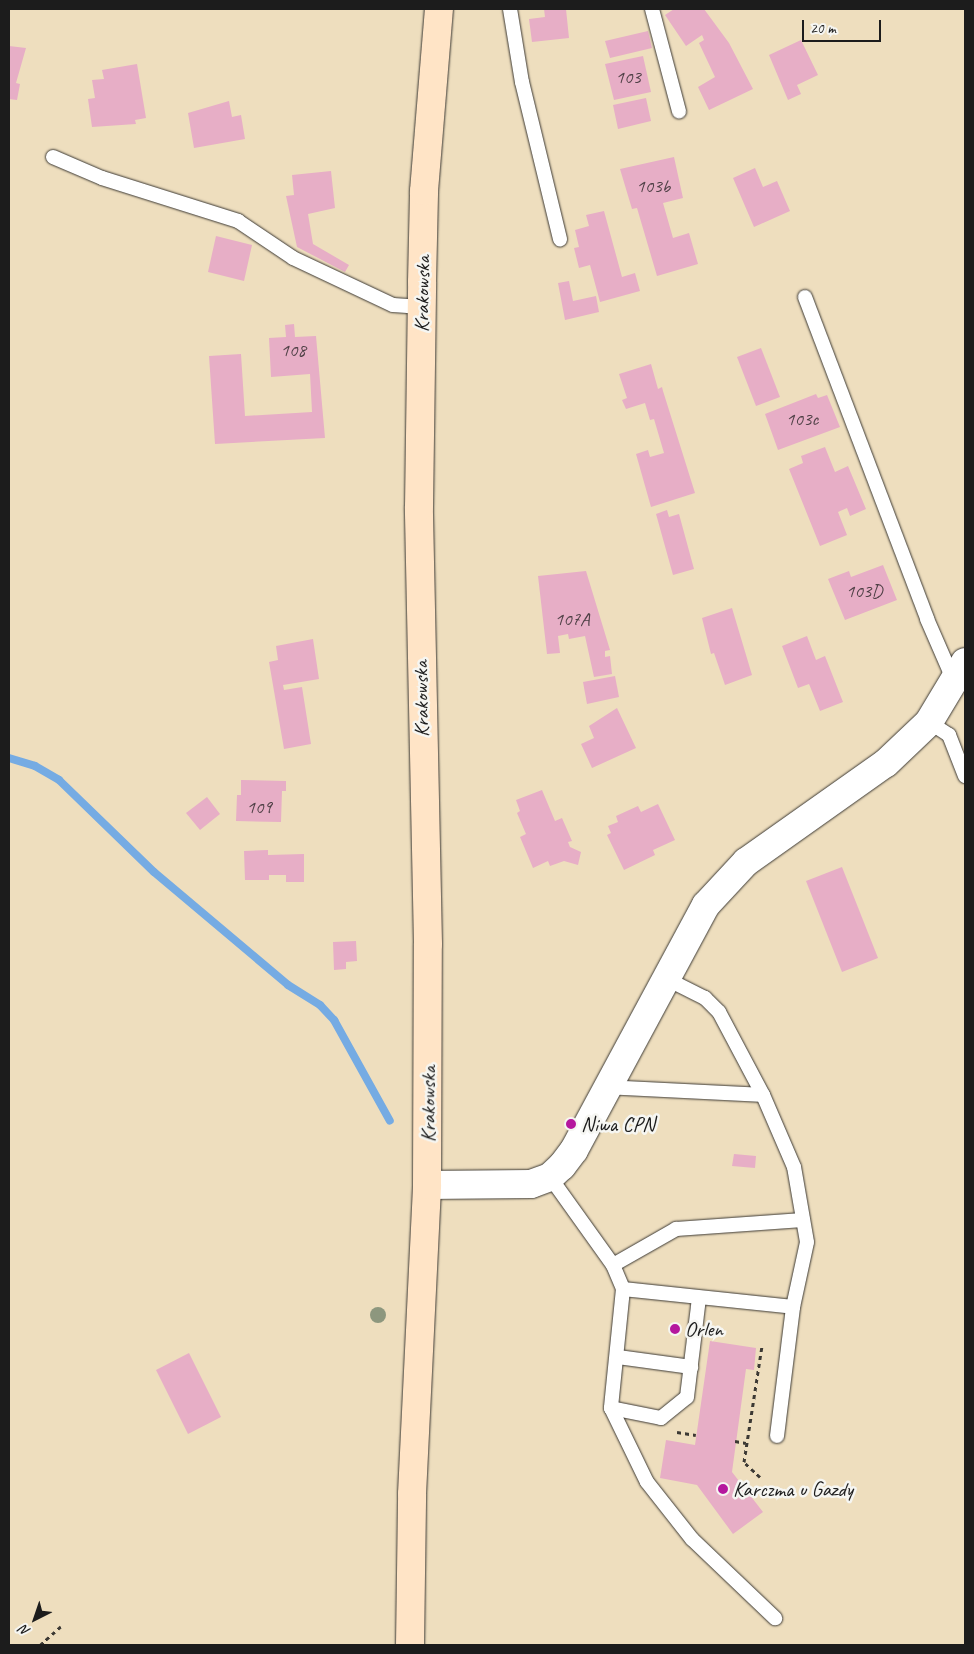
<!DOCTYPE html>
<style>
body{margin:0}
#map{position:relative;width:974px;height:1654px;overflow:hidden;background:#eedebe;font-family:Caveat,sans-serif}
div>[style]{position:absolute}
.stream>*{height:8px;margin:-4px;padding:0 4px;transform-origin:4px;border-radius:4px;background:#75abe3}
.building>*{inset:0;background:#e7aec6}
.path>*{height:3px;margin-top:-1.5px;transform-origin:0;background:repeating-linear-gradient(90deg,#3c3934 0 4px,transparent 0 8px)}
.roads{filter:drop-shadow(0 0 1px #3c3934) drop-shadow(0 0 1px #3c3934)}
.service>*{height:14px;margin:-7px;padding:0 7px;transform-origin:7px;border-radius:7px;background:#fff}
.minor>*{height:28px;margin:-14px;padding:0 14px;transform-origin:14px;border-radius:14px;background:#fff}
.secondary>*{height:28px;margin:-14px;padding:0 14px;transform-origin:14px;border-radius:14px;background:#ffe4c6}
.trees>*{width:16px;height:16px;margin:-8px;border-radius:50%;background:#8d977e}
.dots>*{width:14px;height:14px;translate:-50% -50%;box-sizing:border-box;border:2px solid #f6f6f2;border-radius:50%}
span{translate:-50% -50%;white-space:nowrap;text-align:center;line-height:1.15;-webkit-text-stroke:5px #f6f6f2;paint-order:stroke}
.number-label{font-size:19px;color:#4f4046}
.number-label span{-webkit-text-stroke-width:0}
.street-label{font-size:21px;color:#1c1c1c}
.poi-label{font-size:21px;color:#1c1c1c}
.left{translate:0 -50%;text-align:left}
.frame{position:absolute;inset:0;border:10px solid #1c1c1c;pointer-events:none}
.north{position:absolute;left:10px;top:1594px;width:50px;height:50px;-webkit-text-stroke:4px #f6f6f2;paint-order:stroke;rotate:221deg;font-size:14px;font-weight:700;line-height:20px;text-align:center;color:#1c1c1c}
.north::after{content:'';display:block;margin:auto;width:18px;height:22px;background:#1c1c1c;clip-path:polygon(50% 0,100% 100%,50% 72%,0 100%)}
.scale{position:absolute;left:802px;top:20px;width:79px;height:22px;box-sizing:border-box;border:2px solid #1c1c1c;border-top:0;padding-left:6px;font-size:15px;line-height:18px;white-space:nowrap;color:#1c1c1c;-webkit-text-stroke:4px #f6f6f2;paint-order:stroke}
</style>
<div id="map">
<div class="stream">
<i style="left:9px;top:758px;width:27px;rotate:17deg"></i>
<i style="left:35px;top:766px;width:28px;rotate:30deg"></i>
<i style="left:59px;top:780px;width:132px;rotate:44.1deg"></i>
<i style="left:154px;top:872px;width:175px;rotate:40.1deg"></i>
<i style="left:288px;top:985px;width:38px;rotate:32deg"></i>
<i style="left:320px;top:1005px;width:21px;rotate:47deg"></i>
<i style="left:334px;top:1020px;width:115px;rotate:61deg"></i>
</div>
<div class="building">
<i style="clip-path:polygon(544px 9px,566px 9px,569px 38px,532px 42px,529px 19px,545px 17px)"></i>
<i style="clip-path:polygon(674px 9px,704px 9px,729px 43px,753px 89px,709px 110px,698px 87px,715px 77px,699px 43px,704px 40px,702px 35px,686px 46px,665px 15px)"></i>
<i style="clip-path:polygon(648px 31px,652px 48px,610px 58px,605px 41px)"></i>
<i style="clip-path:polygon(801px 40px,818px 75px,797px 85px,801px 94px,788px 100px,769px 55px)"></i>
<i style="clip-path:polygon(9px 46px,26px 48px,16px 83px,20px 84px,17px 100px,9px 99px)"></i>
<i style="clip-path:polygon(643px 56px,651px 92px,614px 100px,605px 64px)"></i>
<i style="clip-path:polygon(137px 64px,146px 118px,135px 120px,136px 124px,92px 127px,88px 99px,95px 98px,92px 80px,104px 79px,102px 70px)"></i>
<i style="clip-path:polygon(646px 98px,651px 121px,618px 129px,613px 105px)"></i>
<i style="clip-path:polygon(229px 101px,232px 117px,241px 115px,245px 139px,194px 148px,188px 113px)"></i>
<i style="clip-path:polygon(674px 157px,683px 198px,663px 203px,673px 238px,689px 233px,698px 264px,657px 276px,637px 208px,632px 209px,620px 169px)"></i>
<i style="clip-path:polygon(755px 168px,763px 187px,777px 181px,790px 211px,754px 227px,733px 178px)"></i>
<i style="clip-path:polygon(331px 171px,335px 208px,308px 214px,313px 244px,349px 265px,345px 272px,297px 247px,286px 196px,294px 195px,292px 175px)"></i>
<i style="clip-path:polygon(604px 211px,622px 277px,635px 273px,640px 291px,600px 302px,590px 265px,579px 268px,574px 248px,579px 247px,575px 230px,589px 226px,586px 215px)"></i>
<i style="clip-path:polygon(216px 236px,252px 245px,244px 281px,208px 272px)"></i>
<i style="clip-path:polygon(569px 281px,573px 301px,596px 296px,599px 312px,565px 320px,558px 283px)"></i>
<i style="clip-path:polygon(294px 324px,295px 337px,316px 336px,325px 438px,215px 444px,209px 356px,241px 354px,245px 416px,312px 412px,310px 374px,271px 377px,269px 338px,286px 337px,285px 325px)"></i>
<i style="clip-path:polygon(761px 348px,780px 397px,756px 406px,737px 357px)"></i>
<i style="clip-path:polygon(651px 364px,658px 389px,662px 387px,663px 391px,695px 493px,651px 507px,636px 454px,648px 450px,650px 457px,664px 453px,654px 419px,650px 420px,645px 403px,626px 409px,622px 400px,627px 398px,619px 374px)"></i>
<i style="clip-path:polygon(816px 394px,818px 398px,827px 395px,840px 427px,778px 450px,765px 414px)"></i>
<i style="clip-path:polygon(825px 447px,835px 472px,848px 466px,866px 509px,850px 516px,847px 508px,838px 512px,847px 535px,820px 546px,789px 469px,803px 463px,801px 456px)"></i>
<i style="clip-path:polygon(667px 510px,669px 517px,679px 514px,694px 569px,673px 575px,656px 514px)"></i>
<i style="clip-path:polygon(883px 565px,897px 600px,845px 620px,828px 579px,849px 571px,851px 577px)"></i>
<i style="clip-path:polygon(586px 571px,610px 650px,605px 651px,605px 657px,610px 656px,612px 674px,594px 677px,585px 636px,569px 639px,568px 634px,558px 636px,560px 653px,547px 654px,538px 576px)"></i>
<i style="clip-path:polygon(732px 608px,752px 675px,725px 685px,714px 653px,711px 654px,702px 618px)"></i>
<i style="clip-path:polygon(807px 636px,816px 660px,825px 656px,843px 702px,820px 711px,809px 684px,798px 688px,782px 646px)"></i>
<i style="clip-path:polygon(313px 639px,319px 679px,283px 685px,284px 690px,302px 687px,311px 744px,284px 749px,269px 662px,278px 660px,276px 646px)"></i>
<i style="clip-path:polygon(615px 676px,619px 697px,587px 704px,583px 682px)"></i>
<i style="clip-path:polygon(617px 708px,636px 748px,592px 768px,581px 744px,594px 738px,589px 726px)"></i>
<i style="clip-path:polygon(241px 780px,286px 781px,286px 791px,282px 791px,281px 822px,236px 821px,237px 795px,241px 795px)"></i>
<i style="clip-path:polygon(542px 790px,555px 821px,562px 818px,572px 841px,568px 842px,570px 847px,581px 852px,578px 865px,564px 861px,550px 866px,548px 861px,533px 868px,520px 837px,526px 834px,517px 813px,520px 811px,516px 800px)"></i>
<i style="clip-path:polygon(207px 797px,220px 814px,200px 830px,186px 813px)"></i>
<i style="clip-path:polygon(658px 804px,675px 840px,653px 850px,655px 855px,624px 870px,607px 835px,611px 833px,608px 826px,618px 822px,616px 816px,638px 806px,641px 812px)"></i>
<i style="clip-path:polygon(268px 850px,268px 855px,304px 854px,304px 882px,286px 882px,286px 875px,269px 875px,269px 880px,245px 880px,244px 851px)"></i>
<i style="clip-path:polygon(842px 867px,878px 958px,842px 972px,806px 881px)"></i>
<i style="clip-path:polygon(356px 941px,357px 961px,346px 962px,346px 969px,334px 970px,333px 942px)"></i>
<i style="clip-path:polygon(734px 1154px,756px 1156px,755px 1168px,732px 1166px)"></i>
<i style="clip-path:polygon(710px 1341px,756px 1348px,754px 1370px,746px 1369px,732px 1472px,763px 1512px,733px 1534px,697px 1485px,660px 1478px,666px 1440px,695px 1445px)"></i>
<i style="clip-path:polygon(189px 1353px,221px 1417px,188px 1434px,156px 1370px)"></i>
</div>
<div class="path">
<i style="left:677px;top:1432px;width:19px;rotate:9deg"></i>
<i style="left:735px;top:1441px;width:11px;rotate:10deg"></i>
<i style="left:760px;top:1477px;width:22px;rotate:-137deg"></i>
<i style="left:744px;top:1462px;width:117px;rotate:-81.2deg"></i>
<i style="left:40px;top:1645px;width:28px;rotate:-42deg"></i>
</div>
<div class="roads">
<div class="service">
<i style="left:510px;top:9px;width:74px;rotate:80.7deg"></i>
<i style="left:522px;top:82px;width:162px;rotate:76.4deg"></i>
<i style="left:652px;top:9px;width:106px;rotate:75.2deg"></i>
<i style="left:53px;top:157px;width:53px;rotate:23.2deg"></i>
<i style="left:102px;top:178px;width:143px;rotate:17.5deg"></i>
<i style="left:238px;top:221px;width:66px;rotate:33.9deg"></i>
<i style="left:293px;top:258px;width:110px;rotate:25.2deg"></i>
<i style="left:393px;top:305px;width:29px;rotate:4deg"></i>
<i style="left:805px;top:297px;width:344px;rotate:69.2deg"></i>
<i style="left:927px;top:619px;width:68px;rotate:66.5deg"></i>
<i style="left:929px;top:722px;width:24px;rotate:33deg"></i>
<i style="left:949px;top:735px;width:44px;rotate:68.7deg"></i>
<i style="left:606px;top:1087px;width:157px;rotate:2.9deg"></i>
<i style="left:550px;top:1177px;width:108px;rotate:54.4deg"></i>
<i style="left:613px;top:1265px;width:26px;rotate:67deg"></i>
<i style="left:623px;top:1289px;width:120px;rotate:95.8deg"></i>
<i style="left:611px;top:1408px;width:82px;rotate:64.1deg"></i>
<i style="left:647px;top:1482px;width:73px;rotate:51.7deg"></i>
<i style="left:692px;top:1539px;width:115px;rotate:43.6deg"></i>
<i style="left:613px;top:1265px;width:73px;rotate:-29.7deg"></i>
<i style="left:676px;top:1229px;width:127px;rotate:-4.1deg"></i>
<i style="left:623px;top:1289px;width:171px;rotate:6deg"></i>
<i style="left:793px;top:1307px;width:66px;rotate:-77.8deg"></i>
<i style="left:807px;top:1242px;width:76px;rotate:-99.8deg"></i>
<i style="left:794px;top:1167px;width:78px;rotate:-113.3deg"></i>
<i style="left:763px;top:1095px;width:94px;rotate:-117.9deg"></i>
<i style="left:719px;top:1012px;width:20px;rotate:-135deg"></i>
<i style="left:705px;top:998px;width:45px;rotate:-153.4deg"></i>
<i style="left:618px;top:1357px;width:74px;rotate:7.8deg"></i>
<i style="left:611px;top:1408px;width:51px;rotate:11.3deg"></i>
<i style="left:661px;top:1418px;width:33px;rotate:-39deg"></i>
<i style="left:687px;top:1397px;width:100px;rotate:-83.1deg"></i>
<i style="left:777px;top:1436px;width:130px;rotate:-82.9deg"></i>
</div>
<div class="minor">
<i style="left:427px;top:1185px;width:104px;rotate:-0.6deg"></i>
<i style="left:531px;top:1184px;width:20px;rotate:-20deg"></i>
<i style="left:550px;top:1177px;width:16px;rotate:-43deg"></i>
<i style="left:562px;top:1166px;width:20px;rotate:-53deg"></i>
<i style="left:574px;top:1150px;width:278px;rotate:-61.7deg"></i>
<i style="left:706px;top:905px;width:59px;rotate:-47.1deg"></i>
<i style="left:746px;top:862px;width:171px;rotate:-35.3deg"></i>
<i style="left:886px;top:763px;width:59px;rotate:-43.6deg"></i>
<i style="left:929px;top:722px;width:70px;rotate:-59deg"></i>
</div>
<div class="secondary">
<i style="left:410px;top:1645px;width:151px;rotate:-89.2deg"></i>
<i style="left:412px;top:1494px;width:309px;rotate:-87.2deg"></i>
<i style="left:427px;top:1185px;width:241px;rotate:-89.8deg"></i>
<i style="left:428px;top:944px;width:437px;rotate:-91.2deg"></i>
<i style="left:419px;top:507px;width:225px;rotate:-89.2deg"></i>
<i style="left:422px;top:282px;width:91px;rotate:-88.7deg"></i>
<i style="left:424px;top:191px;width:183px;rotate:-85.3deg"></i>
</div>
</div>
<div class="trees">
<i style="left:378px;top:1315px"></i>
</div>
<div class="dots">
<i style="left:571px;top:1124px;background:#b5179e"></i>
<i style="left:675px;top:1329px;background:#b5179e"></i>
<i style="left:723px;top:1489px;background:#b5179e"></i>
</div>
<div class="number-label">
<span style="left:628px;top:78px">103</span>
<span style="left:653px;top:187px">103b</span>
<span style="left:293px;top:351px">108</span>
<span style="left:802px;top:420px">103c</span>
<span style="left:864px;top:592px">103D</span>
<span style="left:572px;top:620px">107A</span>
<span style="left:259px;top:808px">109</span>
</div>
<div class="street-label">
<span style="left:422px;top:294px;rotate:-89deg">Krakowska</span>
<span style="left:421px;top:699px;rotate:-91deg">Krakowska</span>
<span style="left:428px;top:1104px;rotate:-90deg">Krakowska</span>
</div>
<div class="poi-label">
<span class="left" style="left:581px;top:1124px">Niwa CPN</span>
<span class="left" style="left:685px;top:1329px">Orlen</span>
<span class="left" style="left:733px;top:1489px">Karczma u Gazdy</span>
</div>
<div class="frame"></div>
<div class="north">N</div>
<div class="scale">20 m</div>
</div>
